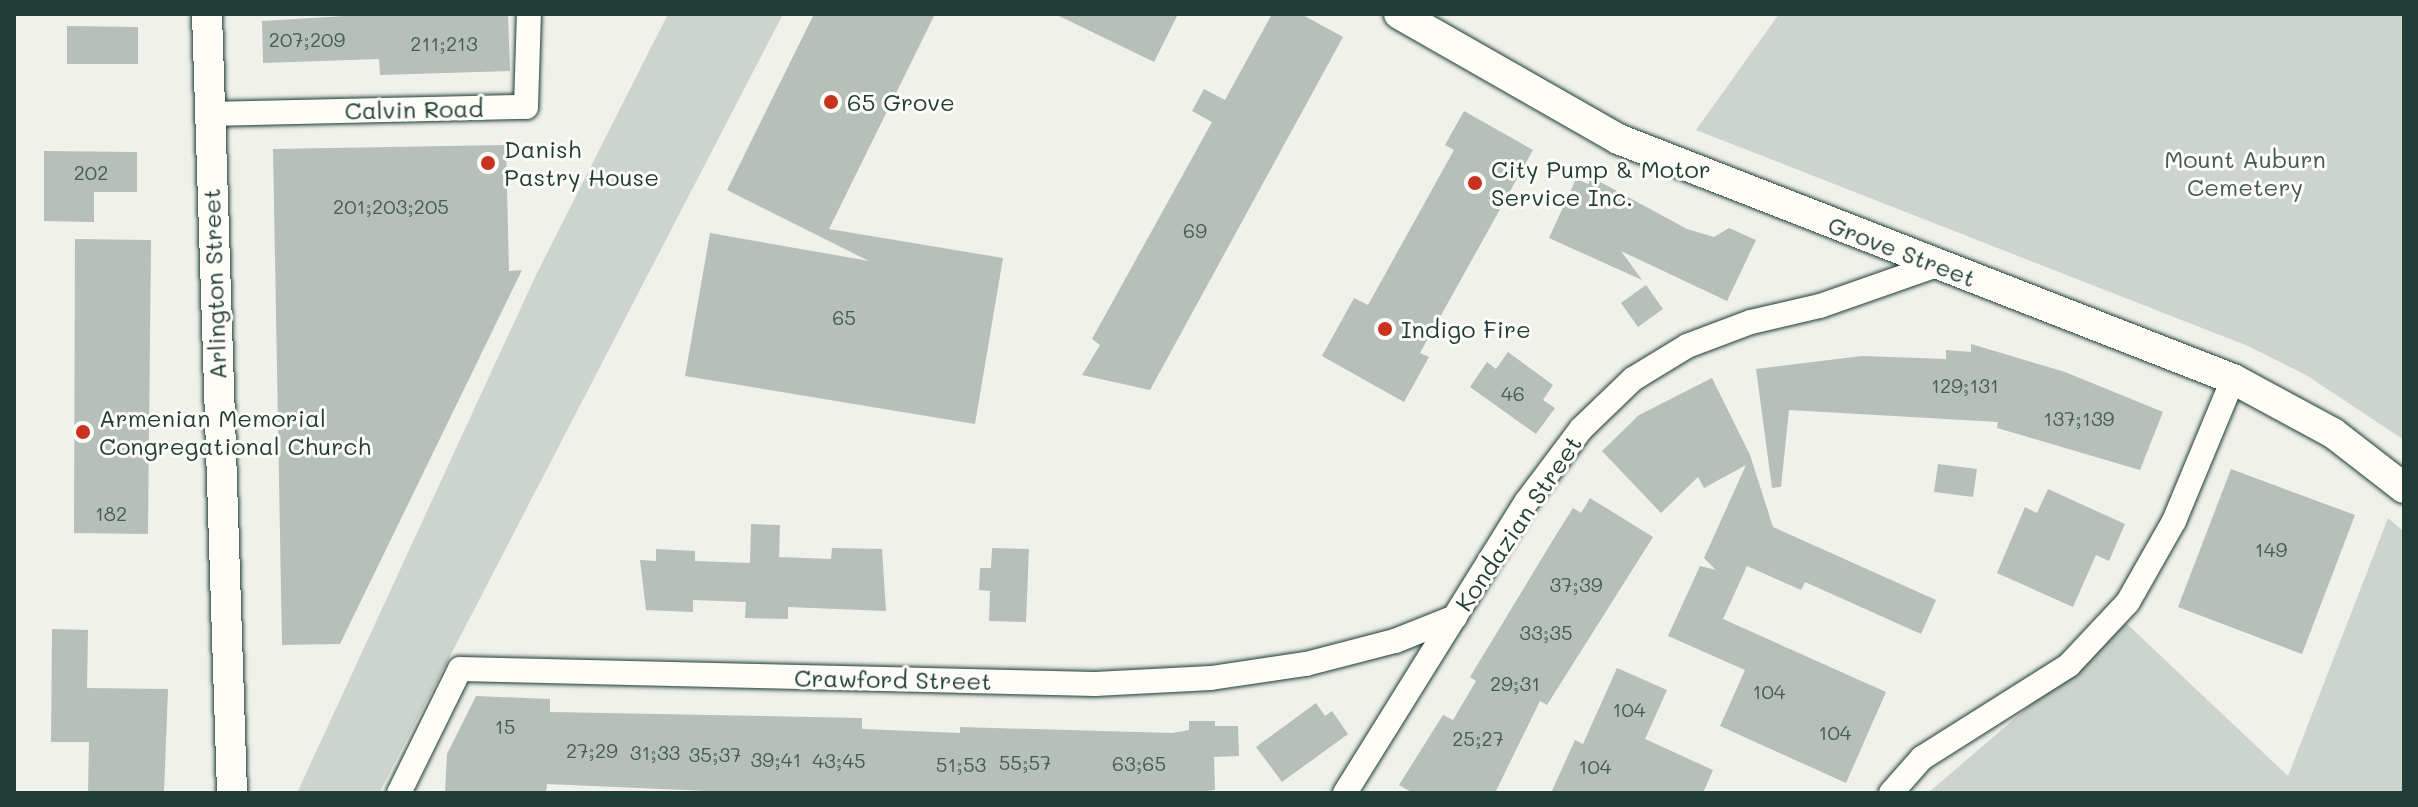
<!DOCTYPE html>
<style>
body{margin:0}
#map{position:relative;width:2418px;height:807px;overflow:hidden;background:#f0f1eb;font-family:Mali,sans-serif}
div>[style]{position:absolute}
.green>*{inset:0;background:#cdd3cd}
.building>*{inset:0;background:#b6bfb8}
.roads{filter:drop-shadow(0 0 2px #1f3d34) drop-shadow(0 0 2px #1f3d34)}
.minor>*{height:24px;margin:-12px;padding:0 12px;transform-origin:12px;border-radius:12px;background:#fdfcf7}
.tertiary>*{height:30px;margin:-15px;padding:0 15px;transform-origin:15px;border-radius:15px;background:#fdfcf7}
.dots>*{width:22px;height:22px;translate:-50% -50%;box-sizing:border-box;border:4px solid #fdfcf7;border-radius:50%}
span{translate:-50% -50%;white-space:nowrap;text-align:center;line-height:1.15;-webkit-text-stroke:6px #fdfcf7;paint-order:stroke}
.number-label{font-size:20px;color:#455e55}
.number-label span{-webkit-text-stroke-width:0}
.poi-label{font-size:24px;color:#1f3d34}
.left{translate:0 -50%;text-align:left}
.street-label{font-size:24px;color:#1f3d34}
.park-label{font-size:24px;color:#425b53}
.frame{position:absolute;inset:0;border:16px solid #1f3d34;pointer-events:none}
</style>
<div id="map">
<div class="green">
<i style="clip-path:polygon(668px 14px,783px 14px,379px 793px,297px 793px,536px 275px)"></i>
<i style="clip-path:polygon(1779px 14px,2404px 14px,2404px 440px,2306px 375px,2248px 346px,1696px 130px)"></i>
<i style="clip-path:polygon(2388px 518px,2404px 532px,2404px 793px,1928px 793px,2126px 623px,2288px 776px)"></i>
</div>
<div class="building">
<i style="clip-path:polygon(378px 14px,508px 14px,510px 71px,380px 75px,379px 59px,263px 63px,262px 21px)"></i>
<i style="clip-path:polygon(814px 14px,935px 14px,829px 229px,1003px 258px,975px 424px,685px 376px,710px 233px,869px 261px,727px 190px)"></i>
<i style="clip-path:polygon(1055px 14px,1178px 14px,1154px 62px)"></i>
<i style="clip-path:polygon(1272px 14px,1301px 14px,1343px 37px,1150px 390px,1082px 375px,1100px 345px,1092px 339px,1212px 122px,1192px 111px,1204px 89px,1225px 100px)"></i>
<i style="clip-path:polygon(67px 26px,138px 27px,138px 64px,67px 64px)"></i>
<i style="clip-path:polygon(1464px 111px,1533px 150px,1420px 353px,1429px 357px,1404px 402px,1322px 356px,1354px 298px,1368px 305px,1454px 150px,1445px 145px)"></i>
<i style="clip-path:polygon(506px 145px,509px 271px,522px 270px,340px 644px,282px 645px,273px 149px)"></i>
<i style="clip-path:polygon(44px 151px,137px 152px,137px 192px,94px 192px,94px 222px,44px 221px)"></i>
<i style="clip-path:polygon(1591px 177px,1687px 229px,1714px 237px,1729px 228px,1756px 240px,1727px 301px,1621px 251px,1642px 280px,1549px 238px,1576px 179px,1588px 184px)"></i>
<i style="clip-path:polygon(75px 239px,151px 240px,148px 534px,74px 533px)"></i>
<i style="clip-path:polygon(1646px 285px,1663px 309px,1638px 327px,1621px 303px)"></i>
<i style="clip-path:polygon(1971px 344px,2065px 372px,2163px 412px,2140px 470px,1997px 428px,1998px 422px,1789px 410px,1781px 487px,1772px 488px,1756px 369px,1862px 356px,1946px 359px,1946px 350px,1971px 352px)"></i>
<i style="clip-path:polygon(1508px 352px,1553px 385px,1543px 400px,1555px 408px,1536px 434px,1470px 387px,1487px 362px,1496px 369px)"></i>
<i style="clip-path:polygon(1712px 378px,1750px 455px,1773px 527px,1936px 600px,1921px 634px,1805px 582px,1801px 590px,1747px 566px,1723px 619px,1886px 692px,1846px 783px,1720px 726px,1745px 670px,1668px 636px,1700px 566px,1716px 570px,1704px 558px,1746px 465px,1704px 488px,1698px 477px,1661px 513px,1602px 451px,1639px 415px)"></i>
<i style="clip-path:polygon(1938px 464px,1977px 469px,1973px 497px,1934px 492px)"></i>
<i style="clip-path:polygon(2231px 469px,2355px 515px,2302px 654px,2178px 607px)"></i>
<i style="clip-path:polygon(2048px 489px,2125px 524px,2109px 561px,2096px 555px,2073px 607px,1997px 573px,2025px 507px,2037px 513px)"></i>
<i style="clip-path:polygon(1590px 498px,1653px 537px,1547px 705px,1540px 701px,1495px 793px,1413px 793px,1399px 785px,1443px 715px,1453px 720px,1476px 681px,1470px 677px,1556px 535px,1573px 508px,1581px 513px)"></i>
<i style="clip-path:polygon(751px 524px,780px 525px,779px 557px,831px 559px,832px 548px,882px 549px,886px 611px,788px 607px,788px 619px,745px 618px,746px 602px,693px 600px,693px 612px,646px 610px,640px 560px,656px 561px,656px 549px,695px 551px,695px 561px,750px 563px)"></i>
<i style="clip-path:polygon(992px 548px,1029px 549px,1026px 622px,989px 621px,990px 591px,979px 590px,980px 568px,991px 568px)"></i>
<i style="clip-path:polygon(52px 629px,88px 630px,87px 688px,168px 689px,164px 793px,88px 793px,89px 742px,51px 742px)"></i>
<i style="clip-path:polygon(1617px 668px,1667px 690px,1645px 739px,1713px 770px,1703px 793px,1551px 793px,1575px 740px,1583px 744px)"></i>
<i style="clip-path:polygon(476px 696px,550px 699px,550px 712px,862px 718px,862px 729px,960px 733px,960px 727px,1172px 733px,1189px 730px,1189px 721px,1215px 721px,1215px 726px,1238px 726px,1239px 756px,1214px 757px,1215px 790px,1190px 793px,754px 793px,547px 784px,546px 793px,445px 793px,447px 754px)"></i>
<i style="clip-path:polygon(1316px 703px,1325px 716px,1332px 711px,1348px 734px,1282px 782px,1256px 747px)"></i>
</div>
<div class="roads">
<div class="minor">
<i style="left:209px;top:114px;width:317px;rotate:-1.3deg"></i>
<i style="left:526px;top:107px;width:93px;rotate:-88.2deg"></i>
<i style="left:399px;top:793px;width:138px;rotate:-63.8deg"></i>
<i style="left:460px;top:669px;width:635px;rotate:1.35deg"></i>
<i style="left:1095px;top:684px;width:116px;rotate:-3deg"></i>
<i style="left:1211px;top:678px;width:96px;rotate:-8.4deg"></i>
<i style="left:1306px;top:664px;width:92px;rotate:-14.5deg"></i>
<i style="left:1395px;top:641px;width:65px;rotate:-21.8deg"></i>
<i style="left:1345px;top:793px;width:344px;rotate:-58.1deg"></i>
<i style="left:1527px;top:501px;width:90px;rotate:-53.1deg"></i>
<i style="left:1581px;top:429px;width:72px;rotate:-43.9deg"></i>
<i style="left:1633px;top:379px;width:63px;rotate:-31.4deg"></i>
<i style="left:1687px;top:346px;width:68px;rotate:-20.6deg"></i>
<i style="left:1751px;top:322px;width:71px;rotate:-13.1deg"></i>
<i style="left:1820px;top:306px;width:124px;rotate:-19.3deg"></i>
<i style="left:1891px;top:793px;width:47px;rotate:-48.5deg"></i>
<i style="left:1922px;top:758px;width:174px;rotate:-32.3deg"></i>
<i style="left:2069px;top:665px;width:86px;rotate:-46.9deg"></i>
<i style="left:2128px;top:602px;width:93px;rotate:-60.4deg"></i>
<i style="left:2174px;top:521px;width:154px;rotate:-67.4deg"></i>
</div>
<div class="tertiary">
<i style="left:207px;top:14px;width:779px;rotate:88.16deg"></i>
<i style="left:1399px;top:14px;width:252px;rotate:29.7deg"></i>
<i style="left:1618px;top:139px;width:660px;rotate:21.32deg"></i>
<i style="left:2233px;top:379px;width:114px;rotate:28.4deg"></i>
<i style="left:2333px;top:433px;width:90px;rotate:37.8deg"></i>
</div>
</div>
<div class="dots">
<i style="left:831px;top:102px;background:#c8321e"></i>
<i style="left:488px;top:163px;background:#c8321e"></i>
<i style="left:1475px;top:183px;background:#c8321e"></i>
<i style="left:1385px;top:329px;background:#c8321e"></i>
<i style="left:83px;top:432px;background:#c8321e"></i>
</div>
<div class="number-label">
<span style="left:307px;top:39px">207;209</span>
<span style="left:444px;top:43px">211;213</span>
<span style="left:91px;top:172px">202</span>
<span style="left:391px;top:206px">201;203;205</span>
<span style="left:1195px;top:230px">69</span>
<span style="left:844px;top:317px">65</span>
<span style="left:1965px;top:385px">129;131</span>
<span style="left:1513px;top:393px">46</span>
<span style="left:2079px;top:418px">137;139</span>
<span style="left:111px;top:513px">182</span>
<span style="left:2271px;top:549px">149</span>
<span style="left:1576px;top:584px">37;39</span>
<span style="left:1546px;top:632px">33;35</span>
<span style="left:1515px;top:683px">29;31</span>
<span style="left:1769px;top:691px">104</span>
<span style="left:1629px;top:709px">104</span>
<span style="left:505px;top:726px">15</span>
<span style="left:1835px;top:732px">104</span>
<span style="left:1478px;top:738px">25;27</span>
<span style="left:592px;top:750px">27;29</span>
<span style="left:655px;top:752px">31;33</span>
<span style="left:715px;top:754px">35;37</span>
<span style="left:776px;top:759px">39;41</span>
<span style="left:839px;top:760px">43;45</span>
<span style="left:1025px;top:762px">55;57</span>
<span style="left:1139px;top:763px">63;65</span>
<span style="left:961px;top:764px">51;53</span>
<span style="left:1595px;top:766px">104</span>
</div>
<div class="poi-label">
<span class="left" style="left:847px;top:102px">65 Grove</span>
<span class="left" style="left:504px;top:163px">Danish<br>Pastry House</span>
<span class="left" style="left:1491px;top:183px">City Pump &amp; Motor<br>Service Inc.</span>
<span class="left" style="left:1401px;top:329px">Indigo Fire</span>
<span class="left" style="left:99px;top:432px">Armenian Memorial<br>Congregational Church</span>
</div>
<div class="street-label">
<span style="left:414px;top:109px;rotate:-1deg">Calvin Road</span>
<span style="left:1902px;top:251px;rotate:21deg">Grove Street</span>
<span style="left:214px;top:284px;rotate:-92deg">Arlington Street</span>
<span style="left:1518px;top:523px;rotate:-56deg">Kondazian Street</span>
<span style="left:893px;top:679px;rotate:1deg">Crawford Street</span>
</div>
<div class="park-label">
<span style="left:2245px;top:173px">Mount Auburn<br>Cemetery</span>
</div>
<div class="frame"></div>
</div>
